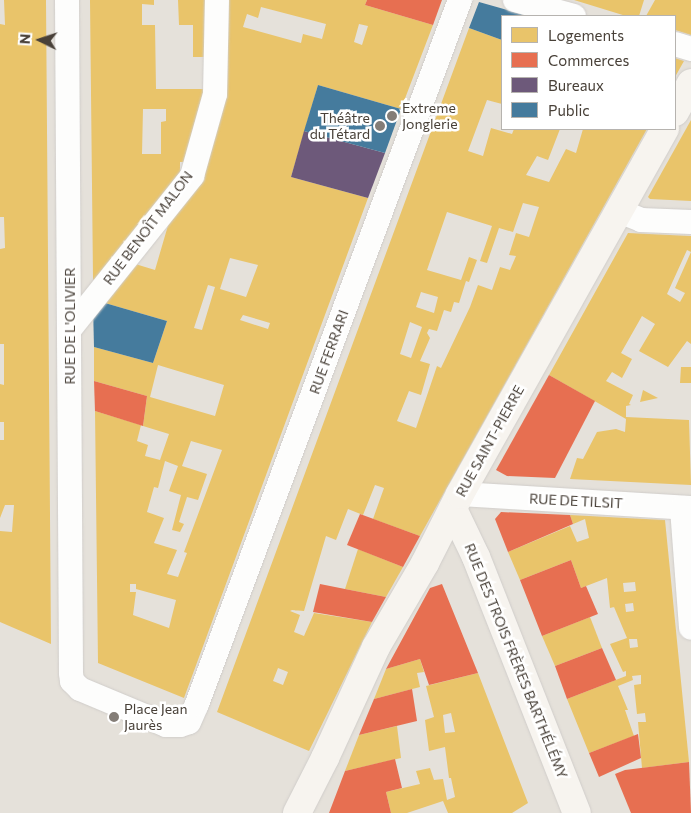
<!DOCTYPE html>
<meta charset="utf-8">
<style>
body{margin:0}
#map{position:relative;width:691px;height:813px;overflow:hidden;background:#f2efec;font-family:Commissioner,sans-serif}
div>[style]{position:absolute}
.residential>*{inset:0;background:#e5e1da}
.homes>*{inset:0;background:#e9c46a}
.shops>*{inset:0;background:#e76f51}
.offices>*{inset:0;background:#6d597a}
.public>*{inset:0;background:#457b9d}
.roads{filter:drop-shadow(0 0 1px #d0cdca) drop-shadow(0 0 1px #d0cdca)}
.street>*{height:24px;margin:-12px;padding:0 12px;transform-origin:12px;border-radius:12px;background:#fdfdfc}
.secondary>*{height:28px;margin:-14px;padding:0 14px;transform-origin:14px;border-radius:14px;background:#f7f4ef}
.dots>*{width:14px;height:14px;translate:-50% -50%;box-sizing:border-box;border:2px solid #fff;border-radius:50%}
span{translate:-50% -50%;white-space:nowrap;text-align:center;line-height:1.15;-webkit-text-stroke:5px #fff;paint-order:stroke}
.poi-label{font-size:14px;color:#484038}
.left{translate:0 -50%;text-align:left}
.right{translate:-100% -50%;text-align:right}
.street-label{font-size:14px;color:#484038}
.legend{position:absolute;left:501px;top:15px;width:175px;height:115px;box-sizing:border-box;background:#fff;border:1px solid #b6b3af;margin:0;padding:6px 9px;list-style:none;font-size:15px;color:#484038}
.legend li{display:flex;align-items:center;gap:10px;height:25px}
.legend b{width:25px;border:1px solid #b6b3af}
.north{position:absolute;left:15px;top:15px;width:50px;height:50px;-webkit-text-stroke:4px #fff;paint-order:stroke;rotate:274deg;font-size:14px;font-weight:700;line-height:20px;text-align:center;color:#484038}
.north::after{content:'';display:block;margin:auto;width:18px;height:22px;background:#484038;clip-path:polygon(50% 0,100% 100%,50% 72%,0 100%)}
</style>
<div id="map">
<div class="residential">
<i style="clip-path:polygon(evenodd,0 0,691px 0,691px 813px,0 813px,0 0,502px 16px,675px 16px,675px 129px,502px 129px,502px 16px)"></i>
</div>
<div class="homes">
<i style="clip-path:polygon(4px 0,46px 0,51px 644px,0 622px,0 531px,12px 532px,14px 505px,5px 505px,0 518px,0 440px,4px 440px,4px 422px,0 422px,0 384px,4px 385px,4px 344px,0 344px,0 249px,5px 248px,4px 217px,0 217px,0 24px,5px 25px)"></i>
<i style="clip-path:polygon(evenodd,90px 0,154px 0,154px 5px,142px 4px,142px 25px,155px 25px,156px 89px,204px 89px,184px 162px,180px 162px,180px 176px,95px 281px,93px 279px,90px 0,143px 109px,166px 109px,166px 121px,161px 122px,161px 154px,142px 154px,143px 109px)"></i>
<i style="clip-path:polygon(178px 0,207px 0,207px 57px,193px 57px,193px 25px,179px 25px)"></i>
<i style="clip-path:polygon(evenodd,225px 0,367px 0,365px 5px,433px 25px,401px 109px,318px 85px,291px 177px,368px 198px,184px 698px,98px 663px,95px 411px,141px 425px,137px 441px,148px 445px,145px 456px,160px 460px,169px 434px,143px 426px,147px 396px,94px 381px,94px 347px,153px 363px,167px 321px,98px 301px,132px 263px,155px 270px,169px 222px,195px 184px,225px 0,261px 7px,326px 24px,322px 39px,303px 34px,301px 43px,243px 27px,247px 14px,258px 18px,261px 7px,225px 0,359px 24px,368px 26px,362px 45px,354px 42px,359px 24px,225px 0,230px 258px,258px 265px,246px 297px,220px 289px,230px 258px,225px 0,208px 285px,215px 287px,202px 330px,194px 328px,208px 285px,225px 0,243px 315px,270px 323px,268px 329px,240px 320px,243px 315px,225px 0,158px 365px,224px 385px,215px 416px,150px 397px,158px 365px,225px 0,191px 441px,222px 450px,184px 552px,187px 553px,178px 577px,167px 574px,177px 550px,154px 543px,164px 518px,147px 512px,154px 487px,158px 488px,165px 461px,178px 466px,169px 491px,181px 495px,172px 530px,180px 532px,184px 524px,179px 522px,187px 497px,198px 500px,207px 474px,182px 466px,191px 441px,225px 0,130px 584px,136px 584px,136px 589px,176px 600px,169px 628px,133px 615px,136px 592px,130px 592px,130px 584px)"></i>
<i style="clip-path:polygon(574px 0,644px 0,639px 16px,626px 16px)"></i>
<i style="clip-path:polygon(655px 0,691px 0,691px 35px,675px 30px,675px 16px,646px 16px)"></i>
<i style="clip-path:polygon(evenodd,469px 28px,502px 40px,502px 104px,487px 100px,468px 151px,483px 156px,491px 128px,512px 134px,514px 129px,560px 129px,548px 160px,537px 156px,526px 175px,549px 182px,566px 149px,576px 153px,583px 129px,647px 129px,420px 536px,373px 519px,384px 488px,375px 485px,363px 515px,348px 509px,336px 540px,326px 536px,304px 611px,292px 610px,290px 611px,300px 615px,294px 632px,304px 636px,314px 613px,372px 622px,309px 751px,217px 712px,469px 28px,523px 203px,539px 207px,529px 237px,516px 233px,509px 255px,516px 256px,510px 270px,500px 267px,492px 290px,478px 285px,470px 307px,441px 368px,437px 366px,416px 428px,397px 421px,409px 391px,421px 395px,430px 364px,420px 361px,430px 338px,427px 333px,429px 329px,437px 331px,444px 310px,451px 312px,454px 302px,459px 303px,466px 281px,469px 282px,477px 260px,469px 257px,461px 280px,427px 270px,447px 212px,492px 226px,480px 261px,487px 263px,499px 228px,513px 232px,523px 203px,469px 28px,421px 292px,438px 297px,434px 313px,416px 307px,421px 292px,469px 28px,410px 322px,422px 327px,411px 358px,400px 354px,410px 322px,469px 28px,278px 668px,288px 672px,283px 685px,273px 681px,278px 668px)"></i>
<i style="clip-path:polygon(675px 58px,684px 61px,675px 77px)"></i>
<i style="clip-path:polygon(691px 120px,691px 201px,650px 199px,648px 197px)"></i>
<i style="clip-path:polygon(evenodd,628px 233px,691px 236px,691px 344px,687px 341px,668px 367px,639px 351px,655px 324px,642px 316px,621px 353px,632px 359px,622px 378px,612px 372px,606px 381px,633px 395px,629px 404px,631px 405px,626px 406px,626px 417px,689px 420px,691px 485px,570px 479px,577px 458px,583px 459px,597px 432px,616px 429px,625px 432px,626px 419px,549px 375px,628px 233px,687px 250px,691px 252px,675px 288px,685px 293px,680px 302px,667px 294px,687px 250px)"></i>
<i style="clip-path:polygon(681px 367px,691px 367px,691px 383px,680px 383px)"></i>
<i style="clip-path:polygon(643px 390px,658px 398px,640px 402px)"></i>
<i style="clip-path:polygon(evenodd,570px 515px,665px 520px,689px 762px,642px 768px,638px 722px,646px 722px,645px 713px,637px 714px,634px 685px,641px 684px,641px 675px,632px 676px,633px 680px,618px 686px,628px 710px,625px 710px,634px 736px,589px 753px,567px 699px,626px 676px,626px 671px,623px 672px,610px 644px,627px 638px,614px 607px,610px 608px,607px 578px,581px 588px,571px 560px,520px 580px,508px 552px,570px 526px,577px 542px,589px 538px,585px 519px,573px 524px,570px 515px,635px 582px,636px 591px,624px 592px,623px 583px,635px 582px,570px 515px,633px 603px,634px 611px,626px 612px,625px 604px,633px 603px,570px 515px,629px 639px,637px 639px,638px 647px,630px 648px,629px 639px)"></i>
<i style="clip-path:polygon(358px 549px,403px 567px,386px 597px,345px 589px)"></i>
<i style="clip-path:polygon(590px 617px,602px 648px,555px 666px,542px 636px)"></i>
<i style="clip-path:polygon(420px 659px,424px 672px,417px 673px,420px 687px,374px 699px,386px 669px)"></i>
<i style="clip-path:polygon(evenodd,478px 673px,528px 803px,512px 813px,448px 813px,443px 801px,407px 813px,391px 813px,386px 792px,420px 784px,416px 771px,430px 768px,434px 780px,443px 779px,447px 800px,455px 797px,451px 778px,449px 778px,445px 747px,429px 751px,425px 720px,434px 717px,426px 686px,478px 673px,451px 713px,455px 732px,445px 733px,443px 715px,451px 713px)"></i>
<i style="clip-path:polygon(397px 726px,401px 758px,345px 771px,359px 735px)"></i>
</div>
<div class="shops">
<i style="clip-path:polygon(367px 0,442px 0,433px 25px,365px 5px)"></i>
<i style="clip-path:polygon(549px 375px,595px 401px,555px 478px,507px 476px,496px 470px)"></i>
<i style="clip-path:polygon(94px 381px,147px 396px,143px 426px,95px 411px)"></i>
<i style="clip-path:polygon(501px 512px,570px 515px,573px 524px,508px 552px,495px 519px)"></i>
<i style="clip-path:polygon(360px 514px,420px 536px,403px 567px,347px 545px)"></i>
<i style="clip-path:polygon(571px 560px,581px 588px,586px 586px,598px 614px,542px 636px,520px 580px)"></i>
<i style="clip-path:polygon(320px 584px,345px 589px,386px 597px,372px 622px,313px 612px)"></i>
<i style="clip-path:polygon(442px 584px,478px 673px,429px 685px,420px 659px,386px 669px,430px 588px)"></i>
<i style="clip-path:polygon(602px 648px,616px 680px,567px 699px,555px 666px)"></i>
<i style="clip-path:polygon(412px 689px,417px 721px,359px 735px,374px 699px)"></i>
<i style="clip-path:polygon(638px 734px,641px 758px,599px 777px,589px 753px)"></i>
<i style="clip-path:polygon(395px 759px,402px 788px,386px 792px,391px 813px,329px 813px,345px 771px)"></i>
<i style="clip-path:polygon(689px 762px,691px 813px,631px 813px,615px 774px,625px 770px)"></i>
</div>
<div class="offices">
<i style="clip-path:polygon(304px 131px,385px 153px,368px 198px,291px 177px)"></i>
</div>
<div class="public">
<i style="clip-path:polygon(479px 2px,528px 16px,502px 16px,502px 40px,469px 28px)"></i>
<i style="clip-path:polygon(318px 85px,401px 109px,385px 153px,304px 131px)"></i>
<i style="clip-path:polygon(98px 301px,167px 321px,153px 363px,94px 347px,93px 306px)"></i>
</div>
<div class="roads">
<div class="street">
<i style="left:67px;top:0;width:673px;rotate:89.66deg"></i>
<i style="left:71px;top:673px;width:8px;rotate:83deg"></i>
<i style="left:72px;top:681px;width:11px;rotate:45deg"></i>
<i style="left:80px;top:689px;width:93px;rotate:22.7deg"></i>
<i style="left:166px;top:725px;width:14px"></i>
<i style="left:180px;top:725px;width:9px;rotate:-18deg"></i>
<i style="left:189px;top:722px;width:20px;rotate:-66deg"></i>
<i style="left:197px;top:704px;width:752px;rotate:-69.52deg"></i>
<i style="left:515px;top:0;width:61px;rotate:15.2deg"></i>
<i style="left:675px;top:44px;width:17px;rotate:17deg"></i>
<i style="left:619px;top:211px;width:24px;rotate:22deg"></i>
<i style="left:641px;top:220px;width:50px;rotate:2.3deg"></i>
<i style="left:70px;top:329px;width:196px;rotate:-51.4deg"></i>
<i style="left:192px;top:176px;width:85px;rotate:-74.3deg"></i>
<i style="left:215px;top:94px;width:94px;rotate:-88.8deg"></i>
<i style="left:460px;top:494px;width:231px;rotate:3.5deg"></i>
<i style="left:682px;top:508px;width:120px;rotate:85.7deg"></i>
</div>
<div class="secondary">
<i style="left:675px;top:112px;width:33px;rotate:-61deg"></i>
<i style="left:453px;top:509px;width:53px;rotate:64.4deg"></i>
<i style="left:476px;top:557px;width:275px;rotate:68.5deg"></i>
<i style="left:297px;top:813px;width:62px;rotate:-63deg"></i>
<i style="left:325px;top:758px;width:122px;rotate:-65.3deg"></i>
<i style="left:376px;top:647px;width:97px;rotate:-59.7deg"></i>
<i style="left:425px;top:563px;width:77px;rotate:-63.1deg"></i>
<i style="left:460px;top:494px;width:419px;rotate:-60.7deg"></i>
</div>
</div>
<div class="dots">
<i style="left:392px;top:116px;background:#847d77"></i>
<i style="left:380px;top:126px;background:#847d77"></i>
<i style="left:114px;top:717px;background:#847d77"></i>
</div>
<div class="poi-label">
<span class="left" style="left:402px;top:116px">Extreme<br>Jonglerie</span>
<span class="right" style="left:370px;top:126px">Théâtre<br>du Tétard</span>
<span class="left" style="left:124px;top:717px">Place Jean<br>Jaurès</span>
</div>
<div class="street-label">
<span style="left:148px;top:228px;rotate:-53deg">RUE BENOÎT MALON</span>
<span style="left:70px;top:326px;rotate:-90deg">RUE DE L'OLIVIER</span>
<span style="left:329px;top:352px;rotate:-70deg">RUE FERRARI</span>
<span style="left:490px;top:441px;rotate:-61deg">RUE SAINT-PIERRE</span>
<span style="left:576px;top:501px;rotate:3deg">RUE DE TILSIT</span>
<span style="left:516px;top:661px;rotate:68deg">RUE DES TROIS FRÈRES BARTHÉLÉMY</span>
</div>
<ul class="legend">
<li><b style="height:14px;background:#e9c46a"></b>Logements</li>
<li><b style="height:14px;background:#e76f51"></b>Commerces</li>
<li><b style="height:14px;background:#6d597a"></b>Bureaux</li>
<li><b style="height:14px;background:#457b9d"></b>Public</li>
</ul>
<div class="north">N</div>
</div>
